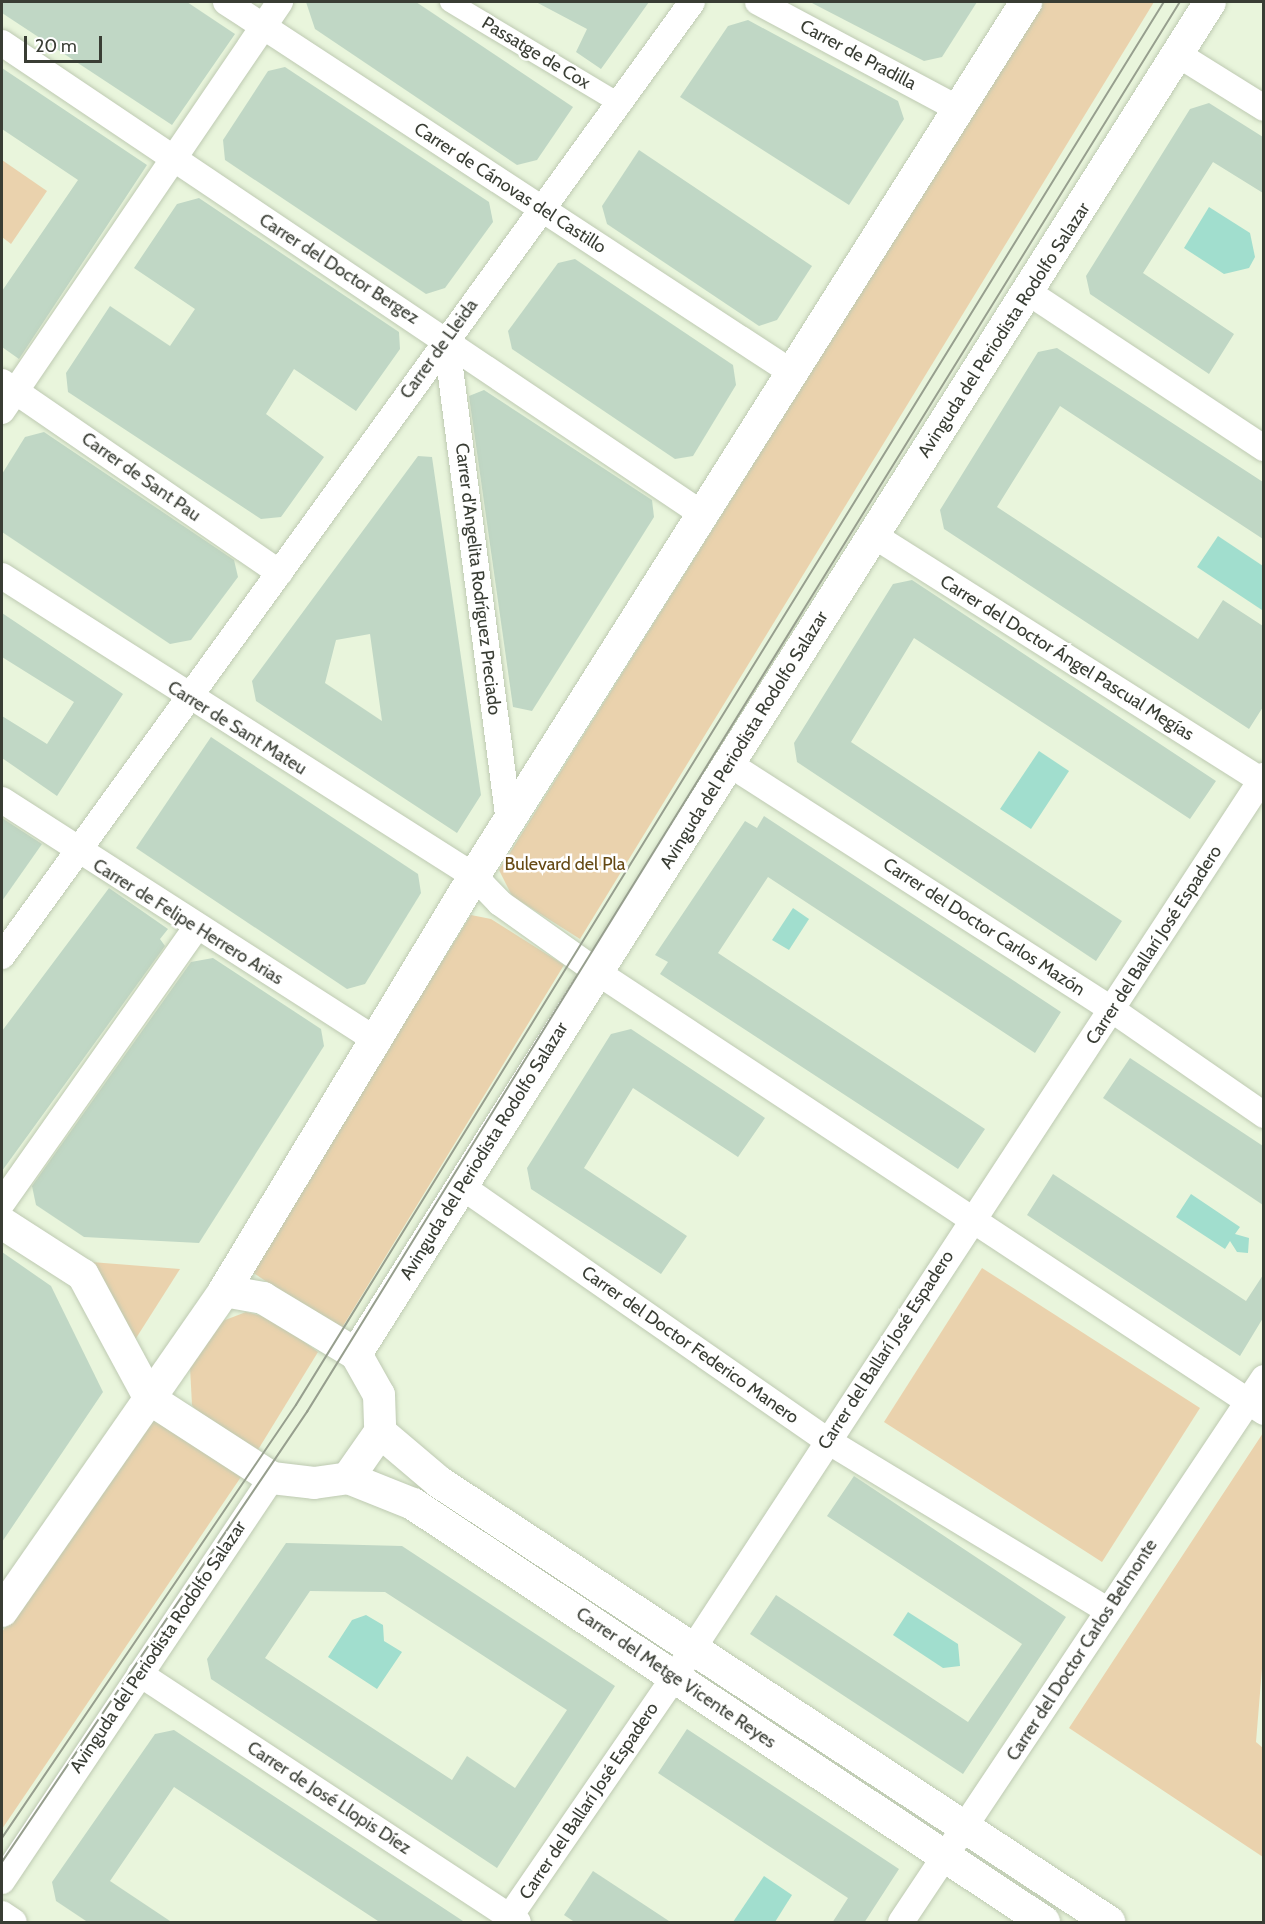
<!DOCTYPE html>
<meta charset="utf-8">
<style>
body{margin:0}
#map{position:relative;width:1265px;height:1924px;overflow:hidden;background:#e9f5dc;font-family:Cabin,sans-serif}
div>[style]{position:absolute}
.green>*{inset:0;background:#ead2ad}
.water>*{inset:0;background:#a1dece}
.building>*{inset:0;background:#c0d7c5}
.roads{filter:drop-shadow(0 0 2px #becab2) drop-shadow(0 0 2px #becab2)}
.pedestrian>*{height:20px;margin:-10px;padding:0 10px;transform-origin:10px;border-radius:10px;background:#fff}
.minor>*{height:26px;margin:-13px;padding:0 13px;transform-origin:13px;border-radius:13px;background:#fff}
.tertiary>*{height:32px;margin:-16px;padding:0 16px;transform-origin:16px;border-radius:16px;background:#fff}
.tram>*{height:1.5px;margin:-0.75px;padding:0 0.75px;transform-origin:0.75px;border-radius:0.75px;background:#979f8e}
span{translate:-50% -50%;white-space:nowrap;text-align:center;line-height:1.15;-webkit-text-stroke:5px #fff;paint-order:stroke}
.street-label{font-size:18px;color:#393d34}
.park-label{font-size:18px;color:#644813}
.frame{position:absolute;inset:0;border:3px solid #393d34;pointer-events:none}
.scale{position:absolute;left:24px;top:36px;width:78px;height:27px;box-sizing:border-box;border:3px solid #393d34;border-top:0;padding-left:8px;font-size:18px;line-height:21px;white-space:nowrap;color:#393d34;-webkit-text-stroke:4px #fff;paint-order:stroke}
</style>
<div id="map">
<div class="green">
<i style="clip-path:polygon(1043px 2px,1154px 2px,580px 939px,512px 896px,499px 870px)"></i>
<i style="clip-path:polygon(2px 160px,47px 191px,11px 244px,2px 237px)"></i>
<i style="clip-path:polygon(471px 915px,491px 919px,564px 965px,340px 1331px,249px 1270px)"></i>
<i style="clip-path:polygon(91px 1262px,180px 1269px,133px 1343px)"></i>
<i style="clip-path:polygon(982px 1268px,1200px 1408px,1102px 1562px,884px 1422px)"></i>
<i style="clip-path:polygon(246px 1312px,274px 1319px,318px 1352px,256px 1453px,201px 1418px,192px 1405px,190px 1367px,220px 1322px)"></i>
<i style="clip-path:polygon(149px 1415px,245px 1471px,2px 1829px,2px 1632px)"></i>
<i style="clip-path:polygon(1263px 1433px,1264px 1644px,1256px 1742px,1263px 1748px,1263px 1857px,1069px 1728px)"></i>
</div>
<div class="water">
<i style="clip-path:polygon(1209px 207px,1250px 233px,1255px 257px,1249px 268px,1224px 274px,1184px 248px)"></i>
<i style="clip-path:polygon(1218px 536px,1263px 566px,1262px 610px,1197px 567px)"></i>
<i style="clip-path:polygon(1039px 751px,1069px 771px,1031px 829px,1000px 809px)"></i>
<i style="clip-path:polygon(793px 908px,809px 919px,789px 950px,772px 940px)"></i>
<i style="clip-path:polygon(1191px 1194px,1240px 1227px,1235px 1234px,1249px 1238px,1248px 1253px,1237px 1252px,1230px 1241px,1225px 1249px,1176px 1217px)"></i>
<i style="clip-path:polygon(908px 1612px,958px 1644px,960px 1666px,943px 1668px,893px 1635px)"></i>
<i style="clip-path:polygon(366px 1615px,383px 1625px,384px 1641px,402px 1652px,377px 1689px,328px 1657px,352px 1620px)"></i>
<i style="clip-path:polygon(764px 1876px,792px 1895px,775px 1922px,733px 1922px)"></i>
</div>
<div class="building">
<i style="clip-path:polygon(2px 2px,187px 2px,235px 34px,172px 125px,2px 13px)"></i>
<i style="clip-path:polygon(306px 2px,416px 2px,573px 107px,537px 160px,517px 165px,315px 29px)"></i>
<i style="clip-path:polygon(536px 2px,649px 2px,601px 69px,576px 52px,587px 29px)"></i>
<i style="clip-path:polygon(810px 2px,977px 2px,942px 57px,924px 61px)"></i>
<i style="clip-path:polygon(748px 20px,898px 101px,904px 119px,849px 205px,680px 97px,728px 26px)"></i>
<i style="clip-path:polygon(285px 67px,489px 202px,493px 222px,445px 288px,426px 294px,225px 160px,223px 140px,268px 71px)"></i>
<i style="clip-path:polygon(2px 68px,147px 165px,19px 359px,2px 347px,2px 291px,78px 180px,2px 129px)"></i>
<i style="clip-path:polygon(1209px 103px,1263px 137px,1263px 193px,1213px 162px,1143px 273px,1234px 334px,1209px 374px,1090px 294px,1086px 276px,1190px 109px)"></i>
<i style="clip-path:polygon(639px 150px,812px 266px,777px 320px,759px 326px,607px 224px,602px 206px)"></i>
<i style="clip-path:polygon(199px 198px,399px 332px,400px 349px,356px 411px,294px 369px,266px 414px,324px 457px,281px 517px,261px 519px,68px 392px,66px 373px,110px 306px,170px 346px,195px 309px,134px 268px,177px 204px)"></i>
<i style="clip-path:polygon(575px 259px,733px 365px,736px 385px,693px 456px,675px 459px,512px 349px,508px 331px,558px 263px)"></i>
<i style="clip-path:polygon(1057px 348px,1263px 482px,1263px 539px,1060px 406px,997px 507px,1198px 639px,1223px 600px,1263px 626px,1263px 707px,1249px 729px,944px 529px,940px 510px,1038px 352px)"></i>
<i style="clip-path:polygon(484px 390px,652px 500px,654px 517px,532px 711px,513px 707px,469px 396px)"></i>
<i style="clip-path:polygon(44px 432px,234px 560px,238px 577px,191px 640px,170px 644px,2px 532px,2px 474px,25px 437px)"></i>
<i style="clip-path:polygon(evenodd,418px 456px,432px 457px,481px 795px,457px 833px,256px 701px,252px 681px,418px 456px,370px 634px,382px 721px,325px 683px,336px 640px,370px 634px)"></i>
<i style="clip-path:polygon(912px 580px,1216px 781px,1190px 819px,914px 638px,851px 742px,1122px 921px,1096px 961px,797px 762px,794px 743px,893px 584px)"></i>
<i style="clip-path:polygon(2px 613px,123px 694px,57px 796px,2px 758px,2px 716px,47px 744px,74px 702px,2px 657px)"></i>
<i style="clip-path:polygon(211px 737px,418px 874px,421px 893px,365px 984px,347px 989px,136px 848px)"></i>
<i style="clip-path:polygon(764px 816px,1061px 1012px,1035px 1053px,768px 877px,718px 953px,985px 1129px,958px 1169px,660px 974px,668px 962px,655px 955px,745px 821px,757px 828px)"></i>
<i style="clip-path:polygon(2px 818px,42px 844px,2px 901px)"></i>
<i style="clip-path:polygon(109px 888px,168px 929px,160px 939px,165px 946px,2px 1171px,2px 1031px)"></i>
<i style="clip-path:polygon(213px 958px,321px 1029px,324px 1046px,199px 1243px,84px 1237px,36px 1205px,32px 1186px,191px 962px)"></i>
<i style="clip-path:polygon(631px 1029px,765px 1118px,738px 1157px,633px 1088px,584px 1168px,687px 1236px,661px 1274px,531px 1189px,527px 1168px,611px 1034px)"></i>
<i style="clip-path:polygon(1130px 1058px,1263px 1146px,1263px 1205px,1103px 1098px)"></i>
<i style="clip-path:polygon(1053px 1174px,1246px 1301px,1263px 1275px,1263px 1318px,1240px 1356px,1027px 1215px)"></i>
<i style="clip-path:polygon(2px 1252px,51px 1286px,103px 1392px,2px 1542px)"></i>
<i style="clip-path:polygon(854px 1476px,1066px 1617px,963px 1774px,750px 1634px,776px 1595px,968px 1722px,1022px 1644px,827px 1516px)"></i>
<i style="clip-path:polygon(evenodd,286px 1543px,402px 1546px,615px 1686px,497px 1868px,211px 1679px,207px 1659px,286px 1543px,310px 1591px,385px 1592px,567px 1710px,515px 1788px,467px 1756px,452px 1780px,265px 1658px,310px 1591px)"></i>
<i style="clip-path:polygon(687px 1729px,899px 1869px,864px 1923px,832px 1923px,848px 1898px,658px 1773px)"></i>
<i style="clip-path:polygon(174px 1730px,466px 1923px,381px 1923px,174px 1787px,110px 1881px,173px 1923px,89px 1923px,56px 1901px,52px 1882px,155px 1734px)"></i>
<i style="clip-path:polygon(593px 1871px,672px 1923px,576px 1923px,564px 1915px)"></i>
</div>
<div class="roads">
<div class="pedestrian">
<i style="left:450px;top:2px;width:200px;rotate:30.9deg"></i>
</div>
<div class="minor">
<i style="left:226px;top:2px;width:679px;rotate:33.22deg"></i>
<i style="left:758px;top:2px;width:227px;rotate:28.1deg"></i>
<i style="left:2px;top:43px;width:847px;rotate:33.93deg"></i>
<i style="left:1179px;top:55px;width:100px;rotate:31.9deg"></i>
<i style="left:1028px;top:292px;width:283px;rotate:33.5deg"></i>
<i style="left:446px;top:337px;width:487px;rotate:82.6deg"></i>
<i style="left:2px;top:382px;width:337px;rotate:34.5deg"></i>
<i style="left:2px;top:411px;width:495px;rotate:-55.8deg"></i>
<i style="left:873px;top:535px;width:459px;rotate:32.3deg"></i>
<i style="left:2px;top:576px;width:559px;rotate:32.44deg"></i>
<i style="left:474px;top:876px;width:37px;rotate:46deg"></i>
<i style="left:500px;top:903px;width:119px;rotate:35.4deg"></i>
<i style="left:597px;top:972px;width:799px;rotate:33.41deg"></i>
<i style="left:731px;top:765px;width:455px;rotate:32.7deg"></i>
<i style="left:1114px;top:1011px;width:183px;rotate:34.7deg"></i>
<i style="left:2px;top:800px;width:447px;rotate:32.7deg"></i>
<i style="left:2px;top:956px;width:1177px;rotate:-54.12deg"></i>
<i style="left:461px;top:1186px;width:447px;rotate:34.8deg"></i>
<i style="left:828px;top:1441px;width:326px;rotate:31.2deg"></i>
<i style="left:2px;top:1203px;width:338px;rotate:-54.8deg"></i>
<i style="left:140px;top:1674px;width:452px;rotate:33.3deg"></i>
<i style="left:2px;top:1881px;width:485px;rotate:-56.2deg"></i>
<i style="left:2px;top:1914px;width:14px;rotate:34deg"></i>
<i style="left:506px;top:1922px;width:298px;rotate:-55.5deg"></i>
<i style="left:675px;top:1676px;width:1076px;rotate:-56.8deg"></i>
<i style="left:901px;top:1922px;width:654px;rotate:-56.29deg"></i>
</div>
<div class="tertiary">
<i style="left:2px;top:1223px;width:96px;rotate:32.7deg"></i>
<i style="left:83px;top:1275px;width:141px;rotate:61.6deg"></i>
<i style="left:150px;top:1399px;width:145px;rotate:32.9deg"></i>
<i style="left:272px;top:1478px;width:42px;rotate:6.8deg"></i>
<i style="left:314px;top:1483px;width:34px;rotate:-8deg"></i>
<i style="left:348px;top:1478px;width:70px;rotate:21.8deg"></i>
<i style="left:413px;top:1504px;width:757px;rotate:33.52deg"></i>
<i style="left:224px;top:1291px;width:40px;rotate:10deg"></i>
<i style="left:263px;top:1298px;width:109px;rotate:31.1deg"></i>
<i style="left:356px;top:1354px;width:47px;rotate:60.7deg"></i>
<i style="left:379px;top:1395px;width:37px;rotate:88deg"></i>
<i style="left:380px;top:1432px;width:77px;rotate:40.3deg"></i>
<i style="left:439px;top:1482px;width:802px;rotate:33.29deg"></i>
<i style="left:356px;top:1354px;width:1599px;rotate:-57.72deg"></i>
<i style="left:348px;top:1478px;width:56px;rotate:-55.2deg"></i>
<i style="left:2px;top:1611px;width:389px;rotate:-55.2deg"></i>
<i style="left:224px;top:1291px;width:484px;rotate:-58.9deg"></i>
<i style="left:474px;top:876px;width:1034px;rotate:-57.72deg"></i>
</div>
</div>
<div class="tram">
<i style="left:2px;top:1838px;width:523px;rotate:-55.82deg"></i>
<i style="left:296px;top:1405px;width:1650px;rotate:-58.26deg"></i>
<i style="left:2px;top:1862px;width:544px;rotate:-55.87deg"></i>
<i style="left:307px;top:1412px;width:1658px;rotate:-58.24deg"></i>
</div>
<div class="street-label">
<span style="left:536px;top:53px;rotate:31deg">Passatge de Cox</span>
<span style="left:858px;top:55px;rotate:28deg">Carrer de Pradilla</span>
<span style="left:510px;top:188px;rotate:33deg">Carrer de Cánovas del Castillo</span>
<span style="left:339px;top:269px;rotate:33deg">Carrer del Doctor Bergez</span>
<span style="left:1004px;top:330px;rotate:-57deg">Avinguda del Periodista Rodolfo Salazar</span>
<span style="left:439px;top:349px;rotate:-54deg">Carrer de Lleida</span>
<span style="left:141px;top:477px;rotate:35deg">Carrer de Sant Pau</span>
<span style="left:478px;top:579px;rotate:83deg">Carrer d'Angelita Rodríguez Preciado</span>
<span style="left:1067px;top:658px;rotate:32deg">Carrer del Doctor Ángel Pascual Megías</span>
<span style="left:237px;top:728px;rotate:32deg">Carrer de Sant Mateu</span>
<span style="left:744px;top:740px;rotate:-58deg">Avinguda del Periodista Rodolfo Salazar</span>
<span style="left:188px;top:922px;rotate:32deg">Carrer de Felipe Herrero Arias</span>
<span style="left:984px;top:927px;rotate:33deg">Carrer del Doctor Carlos Mazón</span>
<span style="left:1154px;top:945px;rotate:-57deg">Carrer del Ballarí José Espadero</span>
<span style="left:484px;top:1151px;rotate:-58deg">Avinguda del Periodista Rodolfo Salazar</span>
<span style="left:690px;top:1345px;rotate:35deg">Carrer del Doctor Federico Manero</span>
<span style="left:886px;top:1350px;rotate:-57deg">Carrer del Ballarí José Espadero</span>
<span style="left:158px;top:1647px;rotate:-56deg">Avinguda del Periodista Rodolfo Salazar</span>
<span style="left:1082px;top:1650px;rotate:-57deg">Carrer del Doctor Carlos Belmonte</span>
<span style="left:676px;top:1678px;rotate:34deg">Carrer del Metge Vicente Reyes</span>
<span style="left:329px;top:1798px;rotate:33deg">Carrer de José Llopis Díez</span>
<span style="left:589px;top:1801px;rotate:-56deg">Carrer del Ballarí José Espadero</span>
</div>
<div class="park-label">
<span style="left:565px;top:864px">Bulevard del Pla</span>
</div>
<div class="frame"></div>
<div class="scale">20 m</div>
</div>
